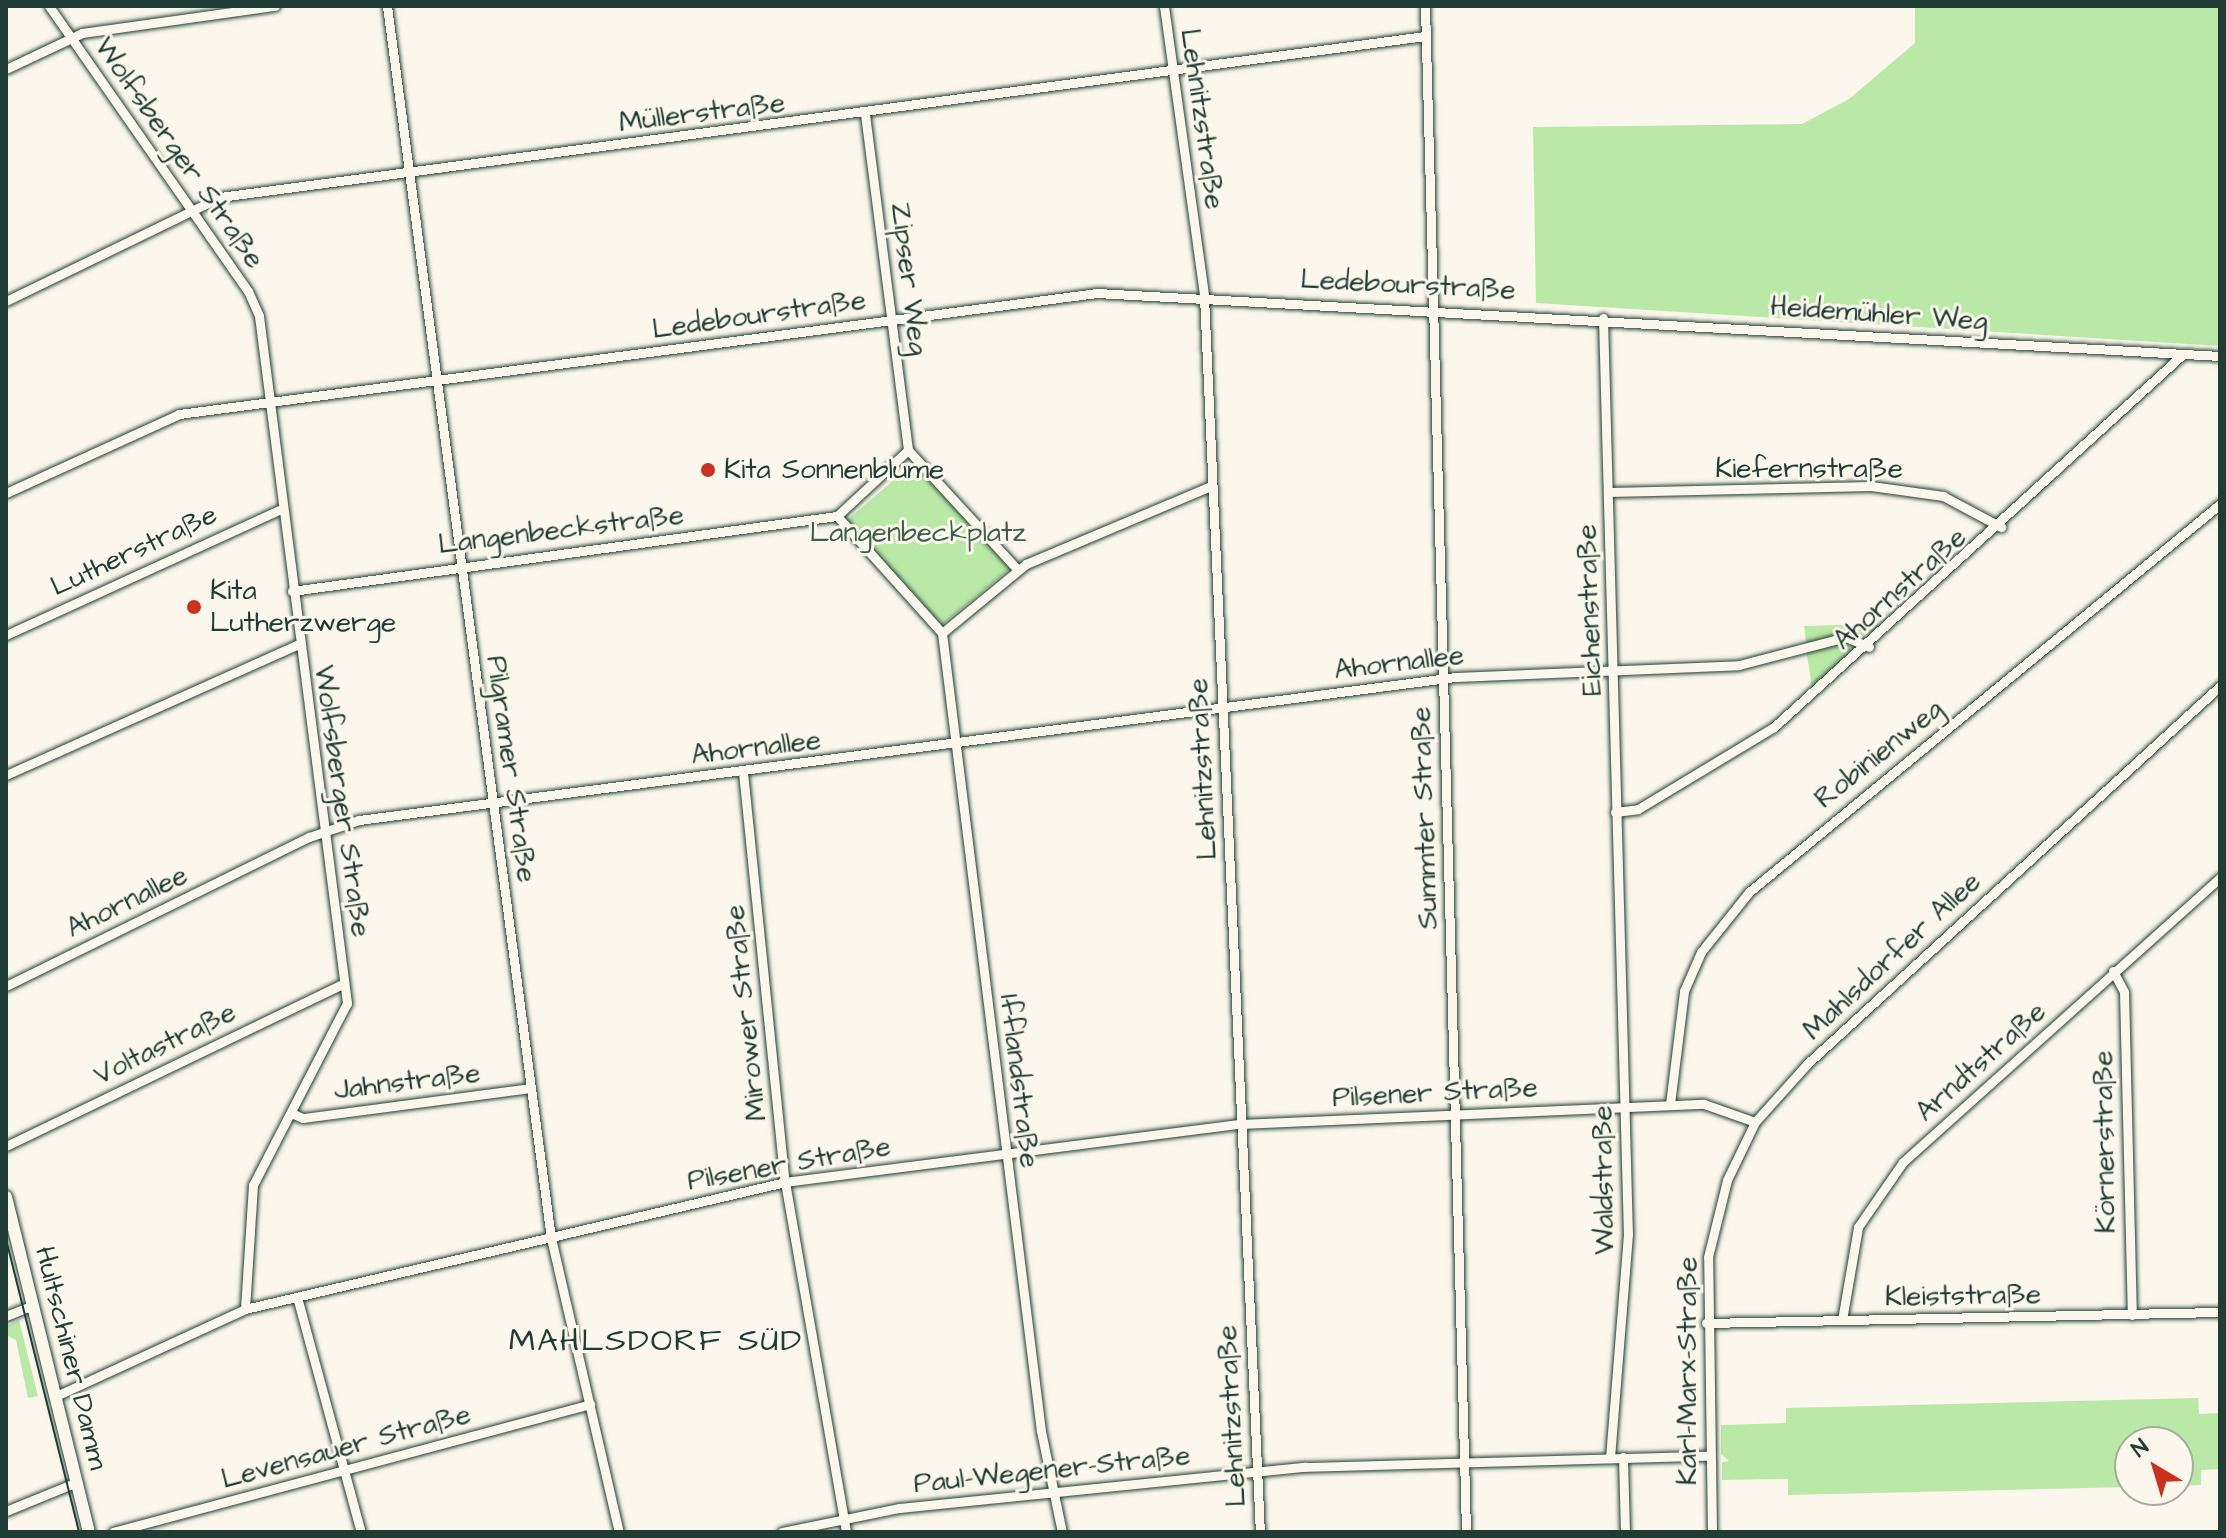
<!DOCTYPE html>
<meta charset="utf-8">
<style>
body{margin:0}
#map{position:relative;width:2226px;height:1538px;overflow:hidden;background:#fbf7ec;font-family:"Architects Daughter",sans-serif}
div>[style]{position:absolute}
.green>*{inset:0;background:#bae8a6}
.roads{filter:drop-shadow(0 0 2px #1f3d34) drop-shadow(0 0 2px #1f3d34)}
.minor>*{height:9px;margin:-4.5px;padding:0 4.5px;transform-origin:4.5px;border-radius:4.5px;background:#fbf7ec}
.secondary>*{height:12px;margin:-6px;padding:0 6px;transform-origin:6px;border-radius:6px;background:#fbf7ec}
.tram>*{height:2px;margin:-1px;padding:0 1px;transform-origin:1px;border-radius:1px;background:#1f3d34}
.dots>*{width:22px;height:22px;translate:-50% -50%;box-sizing:border-box;border:4px solid #fbf7ec;border-radius:50%}
span{translate:-50% -50%;white-space:nowrap;text-align:center;line-height:1.15;-webkit-text-stroke:6px #fbf7ec;paint-order:stroke}
.street-label{font-size:28px;color:#1f3d34}
.poi-label{font-size:28px;color:#1f3d34}
.left{translate:0 -50%;text-align:left}
.park-label{font-size:28px;color:#3e5f4b}
.quarter-label{font-size:32px;color:#1f3d34;letter-spacing:2px}
.frame{position:absolute;inset:0;border:8px solid #1f3d34;pointer-events:none}
.north{position:absolute;left:2114px;top:1426px;width:80px;height:80px;box-sizing:border-box;background:#fbf7ec;border:2px solid #a3ada2;border-radius:50%;rotate:322deg;font-size:22px;font-weight:700;line-height:32px;text-align:center;color:#1f3d34}
.north::after{content:'';display:block;margin:auto;width:28px;height:36px;background:#c8321e;clip-path:polygon(50% 0,100% 100%,50% 72%,0 100%)}
</style>
<div id="map">
<div class="green">
<i style="clip-path:polygon(1915px 6px,2220px 6px,2220px 346px,1536px 303px,1533px 127px,1802px 124px,1849px 99px,1915px 43px)"></i>
<i style="clip-path:polygon(916px 461px,1011px 568px,942px 625px,846px 521px)"></i>
<i style="clip-path:polygon(1878px 624px,1877px 632px,1806px 643px,1804px 626px)"></i>
<i style="clip-path:polygon(1847px 642px,1853px 654px,1812px 687px,1806px 649px)"></i>
<i style="clip-path:polygon(19px 1320px,38px 1396px,28px 1398px,16px 1340px,6px 1335px,6px 1326px)"></i>
<i style="clip-path:polygon(2198px 1398px,2199px 1414px,2220px 1413px,2220px 1469px,2201px 1470px,2201px 1485px,2178px 1486px,2178px 1442px,2130px 1442px,2130px 1487px,1788px 1495px,1788px 1479px,1722px 1480px,1722px 1462px,1729px 1461px,1721px 1454px,1721px 1425px,1786px 1423px,1786px 1408px)"></i>
</div>
<div class="roads">
<div class="minor">
<i style="left:49px;top:6px;width:348px;rotate:55.1deg"></i>
<i style="left:248px;top:291px;width:27px;rotate:66deg"></i>
<i style="left:259px;top:316px;width:693px;rotate:82.7deg"></i>
<i style="left:347px;top:1003px;width:205px;rotate:117.3deg"></i>
<i style="left:253px;top:1185px;width:124px;rotate:93.7deg"></i>
<i style="left:387px;top:6px;width:1243px;rotate:82.42deg"></i>
<i style="left:551px;top:1238px;width:302px;rotate:77deg"></i>
<i style="left:1164px;top:6px;width:293px;rotate:82.1deg"></i>
<i style="left:1204px;top:296px;width:1237px;rotate:87.41deg"></i>
<i style="left:1425px;top:6px;width:1527px;rotate:88.46deg"></i>
<i style="left:6px;top:69px;width:84px;rotate:-25.3deg"></i>
<i style="left:82px;top:33px;width:195px;rotate:-8deg"></i>
<i style="left:865px;top:114px;width:339px;rotate:82.7deg"></i>
<i style="left:6px;top:301px;width:238px;rotate:-25.9deg"></i>
<i style="left:220px;top:197px;width:1216px;rotate:-7.61deg"></i>
<i style="left:1603px;top:318px;width:916px;rotate:88.44deg"></i>
<i style="left:1628px;top:1234px;width:225px;rotate:94.6deg"></i>
<i style="left:1609px;top:492px;width:262px;rotate:-1.3deg"></i>
<i style="left:1871px;top:486px;width:73px;rotate:7.9deg"></i>
<i style="left:1943px;top:496px;width:66px;rotate:28.1deg"></i>
<i style="left:6px;top:493px;width:190px;rotate:-24.5deg"></i>
<i style="left:179px;top:414px;width:926px;rotate:-7.51deg"></i>
<i style="left:1097px;top:293px;width:1125px;rotate:3.21deg"></i>
<i style="left:837px;top:516px;width:97px;rotate:-42.9deg"></i>
<i style="left:908px;top:450px;width:163px;rotate:47.5deg"></i>
<i style="left:837px;top:516px;width:157px;rotate:48.1deg"></i>
<i style="left:292px;top:591px;width:550px;rotate:-7.84deg"></i>
<i style="left:942px;top:633px;width:804px;rotate:82.93deg"></i>
<i style="left:1041px;top:1431px;width:103px;rotate:78.3deg"></i>
<i style="left:942px;top:633px;width:109px;rotate:-39.4deg"></i>
<i style="left:1026px;top:564px;width:201px;rotate:-22.9deg"></i>
<i style="left:6px;top:635px;width:302px;rotate:-24.6deg"></i>
<i style="left:743px;top:772px;width:412px;rotate:84.2deg"></i>
<i style="left:785px;top:1182px;width:355px;rotate:80.1deg"></i>
<i style="left:6px;top:775px;width:321px;rotate:-24.1deg"></i>
<i style="left:1615px;top:812px;width:23px;rotate:-7deg"></i>
<i style="left:1638px;top:809px;width:159px;rotate:-31.1deg"></i>
<i style="left:1774px;top:727px;width:552px;rotate:-42.36deg"></i>
<i style="left:2113px;top:971px;width:24px;rotate:62deg"></i>
<i style="left:2124px;top:992px;width:323px;rotate:88.6deg"></i>
<i style="left:6px;top:986px;width:338px;rotate:-26.2deg"></i>
<i style="left:309px;top:837px;width:53px;rotate:-18.8deg"></i>
<i style="left:359px;top:820px;width:1106px;rotate:-7.43deg"></i>
<i style="left:1456px;top:677px;width:283px;rotate:-2.4deg"></i>
<i style="left:1739px;top:665px;width:111px;rotate:-14.7deg"></i>
<i style="left:1846px;top:637px;width:25px;rotate:23deg"></i>
<i style="left:1670px;top:1104px;width:114px;rotate:-82.9deg"></i>
<i style="left:1684px;top:991px;width:43px;rotate:-66.4deg"></i>
<i style="left:1701px;top:952px;width:77px;rotate:-51.3deg"></i>
<i style="left:1749px;top:892px;width:610px;rotate:-39.48deg"></i>
<i style="left:291px;top:1113px;width:13px;rotate:23deg"></i>
<i style="left:303px;top:1118px;width:229px;rotate:-7.5deg"></i>
<i style="left:6px;top:1146px;width:375px;rotate:-25.7deg"></i>
<i style="left:297px;top:1297px;width:244px;rotate:74.8deg"></i>
<i style="left:6px;top:1316px;width:29px;rotate:-22deg"></i>
<i style="left:1842px;top:1320px;width:94px;rotate:-80.2deg"></i>
<i style="left:1858px;top:1227px;width:79px;rotate:-55.3deg"></i>
<i style="left:1903px;top:1162px;width:426px;rotate:-41.9deg"></i>
<i style="left:1706px;top:1323px;width:514px;rotate:-1.23deg"></i>
<i style="left:56px;top:1396px;width:208px;rotate:-24.7deg"></i>
<i style="left:245px;top:1309px;width:555px;rotate:-13.23deg"></i>
<i style="left:785px;top:1182px;width:459px;rotate:-7.3deg"></i>
<i style="left:1240px;top:1124px;width:464px;rotate:-2.5deg"></i>
<i style="left:1704px;top:1104px;width:54px;rotate:19.4deg"></i>
<i style="left:1623px;top:1457px;width:75px;rotate:88.5deg"></i>
<i style="left:6px;top:1511px;width:77px;rotate:-22.2deg"></i>
<i style="left:113px;top:1532px;width:494px;rotate:-15deg"></i>
<i style="left:782px;top:1532px;width:119px;rotate:-11.6deg"></i>
<i style="left:899px;top:1508px;width:408px;rotate:-5.8deg"></i>
<i style="left:1305px;top:1467px;width:404px;rotate:-1.6deg"></i>
<i style="left:1712px;top:1532px;width:275px;rotate:-90.8deg"></i>
<i style="left:1708px;top:1257px;width:79px;rotate:-76.1deg"></i>
<i style="left:1727px;top:1180px;width:64px;rotate:-64.2deg"></i>
<i style="left:1755px;top:1122px;width:78px;rotate:-48.1deg"></i>
<i style="left:1807px;top:1064px;width:560px;rotate:-42.47deg"></i>
</div>
<div class="secondary">
<i style="left:6px;top:1197px;width:345px;rotate:76.1deg"></i>
</div>
</div>
<div class="tram">
<i style="left:6px;top:1239px;width:302px;rotate:76deg"></i>
</div>
<div class="dots">
<i style="left:708px;top:470px;background:#c8321e"></i>
<i style="left:194px;top:607px;background:#c8321e"></i>
</div>
<div class="street-label">
<span style="left:702px;top:113px;rotate:-7deg">Müllerstraße</span>
<span style="left:1202px;top:119px;rotate:82deg">Lehnitzstraße</span>
<span style="left:179px;top:153px;rotate:55deg">Wolfsberger Straße</span>
<span style="left:909px;top:279px;rotate:83deg">Zipser Weg</span>
<span style="left:1408px;top:285px;rotate:3deg">Ledebourstraße</span>
<span style="left:1879px;top:314px;rotate:4deg">Heidemühler Weg</span>
<span style="left:759px;top:315px;rotate:-8deg">Ledebourstraße</span>
<span style="left:1809px;top:469px">Kiefernstraße</span>
<span style="left:561px;top:530px;rotate:-7deg">Langenbeckstraße</span>
<span style="left:134px;top:551px;rotate:-25deg">Lutherstraße</span>
<span style="left:1900px;top:589px;rotate:-42deg">Ahornstraße</span>
<span style="left:1590px;top:610px;rotate:-92deg">Eichenstraße</span>
<span style="left:1399px;top:663px;rotate:-7deg">Ahornallee</span>
<span style="left:756px;top:748px;rotate:-7deg">Ahornallee</span>
<span style="left:1879px;top:754px;rotate:-39deg">Robinienweg</span>
<span style="left:511px;top:769px;rotate:82deg">Pilgramer Straße</span>
<span style="left:1203px;top:769px;rotate:-93deg">Lehnitzstraße</span>
<span style="left:342px;top:801px;rotate:82deg">Wolfsberger Straße</span>
<span style="left:1425px;top:818px;rotate:-92deg">Summter Straße</span>
<span style="left:127px;top:902px;rotate:-26deg">Ahornallee</span>
<span style="left:1892px;top:956px;rotate:-43deg">Mahlsdorfer Allee</span>
<span style="left:746px;top:1013px;rotate:-96deg">Mirower Straße</span>
<span style="left:165px;top:1044px;rotate:-26deg">Voltastraße</span>
<span style="left:1981px;top:1062px;rotate:-42deg">Arndtstraße</span>
<span style="left:1019px;top:1081px;rotate:83deg">Ifflandstraße</span>
<span style="left:407px;top:1082px;rotate:-7deg">Jahnstraße</span>
<span style="left:1435px;top:1093px;rotate:-3deg">Pilsener Straße</span>
<span style="left:2105px;top:1142px;rotate:-91deg">Körnerstraße</span>
<span style="left:789px;top:1164px;rotate:-10deg">Pilsener Straße</span>
<span style="left:1604px;top:1180px;rotate:-91deg">Waldstraße</span>
<span style="left:1963px;top:1296px;rotate:-1deg">Kleiststraße</span>
<span style="left:71px;top:1358px;rotate:76deg">Hultschiner Damm</span>
<span style="left:1688px;top:1371px;rotate:-90deg">Karl-Marx-Straße</span>
<span style="left:1232px;top:1416px;rotate:-93deg">Lehnitzstraße</span>
<span style="left:346px;top:1447px;rotate:-15deg">Levensauer Straße</span>
<span style="left:1052px;top:1470px;rotate:-6deg">Paul-Wegener-Straße</span>
</div>
<div class="poi-label">
<span class="left" style="left:724px;top:470px">Kita Sonnenblume</span>
<span class="left" style="left:210px;top:607px">Kita<br>Lutherzwerge</span>
</div>
<div class="park-label">
<span style="left:918px;top:533px">Langenbeckplatz</span>
</div>
<div class="quarter-label">
<span style="left:656px;top:1341px">MAHLSDORF SÜD</span>
</div>
<div class="frame"></div>
<div class="north">N</div>
</div>
